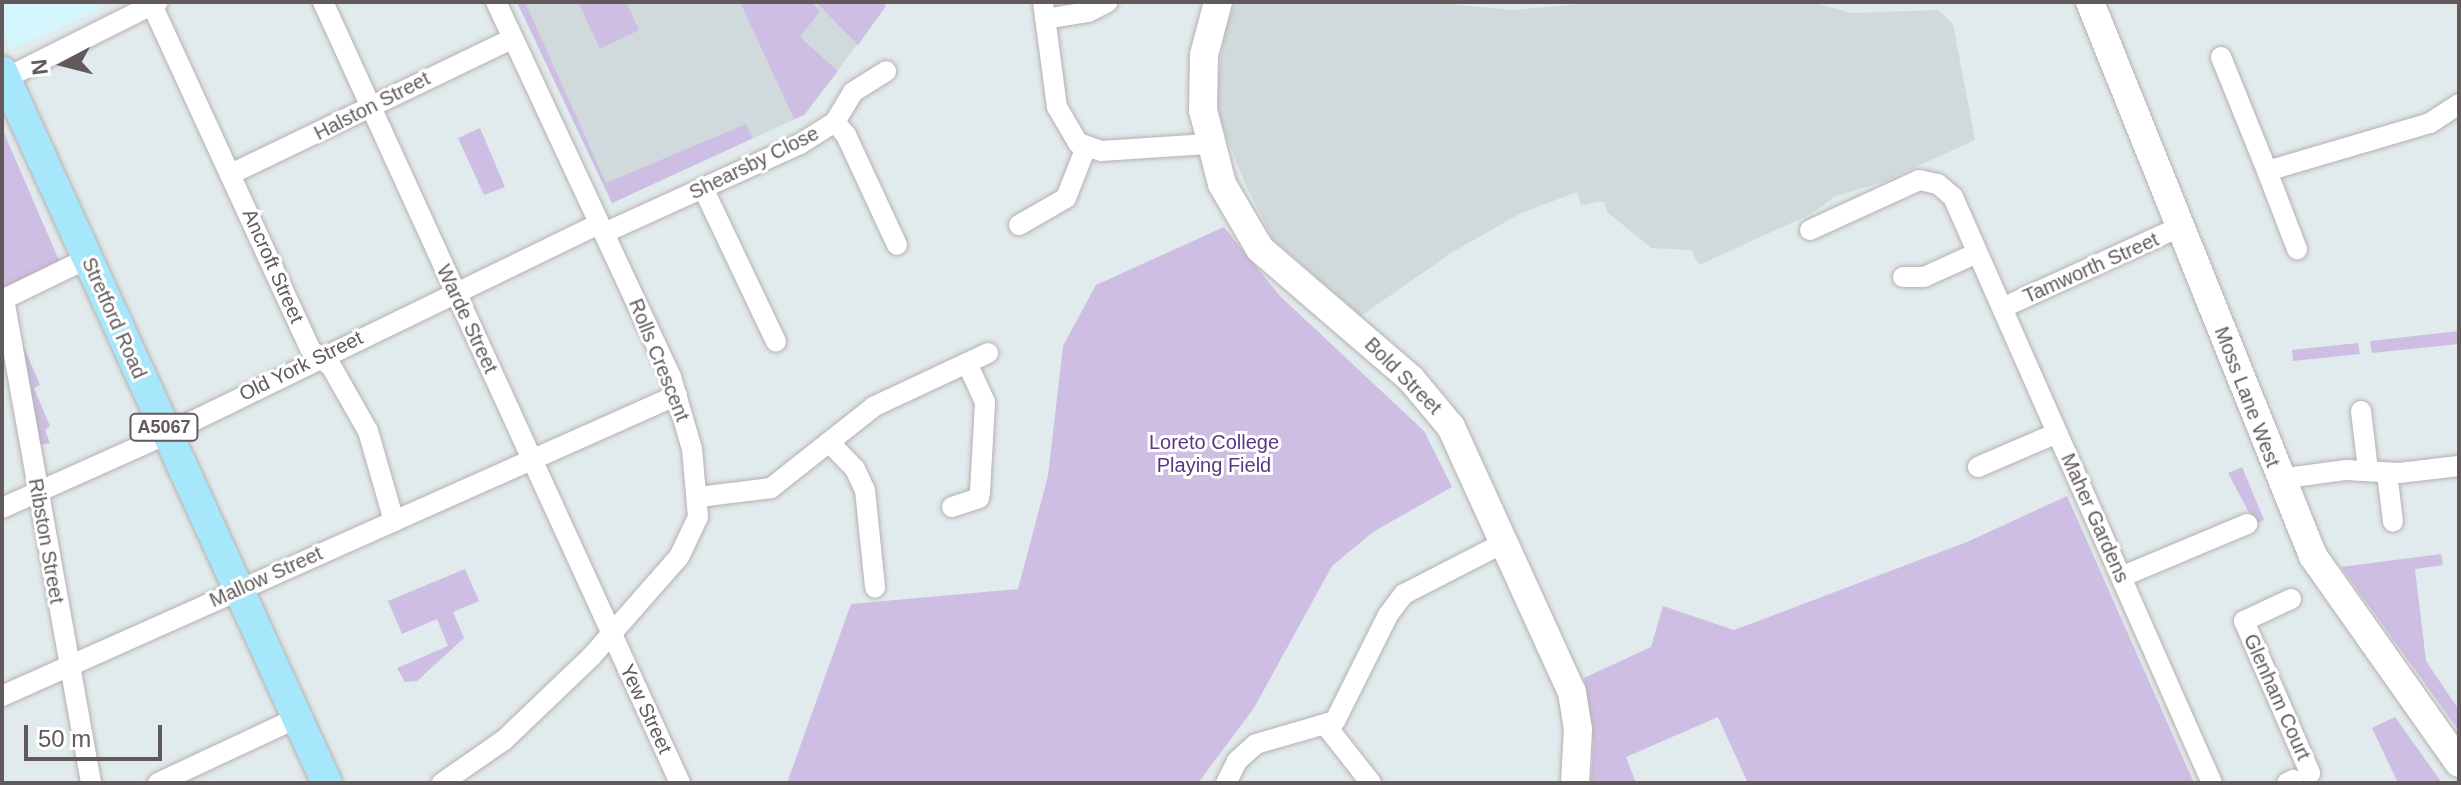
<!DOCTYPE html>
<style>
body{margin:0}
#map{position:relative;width:2461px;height:785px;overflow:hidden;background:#e1eaec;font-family:Arial,sans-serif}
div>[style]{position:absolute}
.commercial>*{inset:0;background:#d6f6fd}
.education>*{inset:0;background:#d0dadc}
.green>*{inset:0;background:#cebee4}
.roads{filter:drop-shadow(0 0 2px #b7b0af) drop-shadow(0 0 2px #b7b0af)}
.street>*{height:20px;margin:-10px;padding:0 10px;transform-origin:10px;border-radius:10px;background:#fff}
.secondary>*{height:28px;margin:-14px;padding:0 14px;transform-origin:14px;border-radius:14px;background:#fff}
.primary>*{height:30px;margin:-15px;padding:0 15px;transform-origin:15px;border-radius:15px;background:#a7e7fc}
span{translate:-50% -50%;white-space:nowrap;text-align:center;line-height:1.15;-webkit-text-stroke:6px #fff;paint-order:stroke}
.shield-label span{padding:2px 6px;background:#fff;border:2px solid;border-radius:6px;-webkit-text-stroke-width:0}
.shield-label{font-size:18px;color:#625a5a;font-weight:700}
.street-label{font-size:20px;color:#625a5a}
.park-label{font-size:20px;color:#5a3784}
.frame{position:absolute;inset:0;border:4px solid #625a5a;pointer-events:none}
.north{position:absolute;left:24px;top:24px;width:80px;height:80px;-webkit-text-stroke:6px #fff;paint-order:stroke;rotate:263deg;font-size:22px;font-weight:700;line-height:32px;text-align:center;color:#625a5a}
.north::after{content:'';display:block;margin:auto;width:28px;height:36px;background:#625a5a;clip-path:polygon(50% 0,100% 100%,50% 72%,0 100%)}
.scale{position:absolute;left:24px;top:725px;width:138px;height:36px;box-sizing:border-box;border:4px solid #625a5a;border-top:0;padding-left:10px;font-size:24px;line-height:28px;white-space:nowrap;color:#625a5a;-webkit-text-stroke:6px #fff;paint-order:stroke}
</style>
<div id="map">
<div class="commercial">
<i style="clip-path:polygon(2px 2px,96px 2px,100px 10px,11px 50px,2px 30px)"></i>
</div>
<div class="education">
<i style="clip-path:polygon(517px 2px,882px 2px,886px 6px,804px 115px,612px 203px)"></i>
<i style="clip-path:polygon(1236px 2px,1427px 2px,1512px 10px,1603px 2px,1811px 2px,1852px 13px,1938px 10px,1953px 24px,1975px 140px,1883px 182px,1836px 196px,1811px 214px,1699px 265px,1691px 250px,1651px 248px,1607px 212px,1604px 201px,1581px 205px,1577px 192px,1521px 213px,1451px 253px,1361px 316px,1272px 238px,1244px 181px,1219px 117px,1217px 89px,1225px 29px)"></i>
</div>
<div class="green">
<i style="clip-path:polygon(517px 2px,525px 2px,606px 183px,746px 124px,753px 138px,612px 203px)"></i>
<i style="clip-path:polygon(578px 2px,626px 2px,639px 30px,600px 49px)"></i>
<i style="clip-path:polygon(740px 2px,811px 2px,820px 11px,800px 37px,838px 71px,804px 115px,794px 119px)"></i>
<i style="clip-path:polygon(816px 2px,882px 2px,886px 6px,858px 45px)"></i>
<i style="clip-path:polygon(2px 128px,61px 265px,2px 291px)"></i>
<i style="clip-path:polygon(480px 128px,505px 187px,484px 195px,458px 138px)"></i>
<i style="clip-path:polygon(1224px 227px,1280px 296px,1424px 431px,1452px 487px,1373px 532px,1332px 566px,1254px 708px,1198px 783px,787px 783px,851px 604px,1018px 589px,1048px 476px,1063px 346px,1096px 285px)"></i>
<i style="clip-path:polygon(2459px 331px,2459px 344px,2372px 353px,2370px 341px)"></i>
<i style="clip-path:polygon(21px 340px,40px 385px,34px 388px,50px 426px,45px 430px,50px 443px,40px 445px)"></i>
<i style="clip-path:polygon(2358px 343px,2360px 354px,2293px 361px,2292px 350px)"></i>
<i style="clip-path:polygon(2242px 467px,2264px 520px,2255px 524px,2228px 473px)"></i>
<i style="clip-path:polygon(2067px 496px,2194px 783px,1748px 783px,1718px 717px,1626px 757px,1636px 783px,1591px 783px,1593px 743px,1584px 678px,1651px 647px,1663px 606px,1734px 630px,1967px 542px)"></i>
<i style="clip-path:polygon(2441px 554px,2443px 565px,2415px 569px,2426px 661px,2459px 710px,2459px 731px,2341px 567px)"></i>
<i style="clip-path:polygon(465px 569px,479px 601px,453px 612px,464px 638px,417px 681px,405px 682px,397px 668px,448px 646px,437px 619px,402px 634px,388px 601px)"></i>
<i style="clip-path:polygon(2395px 717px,2442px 783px,2398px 783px,2372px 728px)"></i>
</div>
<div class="roads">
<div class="street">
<i style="left:323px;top:2px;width:859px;rotate:65.43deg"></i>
<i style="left:1043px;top:2px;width:106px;rotate:82.4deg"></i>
<i style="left:1057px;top:107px;width:42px;rotate:59.7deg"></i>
<i style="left:1078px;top:143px;width:24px;rotate:19deg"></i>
<i style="left:1101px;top:151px;width:107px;rotate:-3.7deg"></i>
<i style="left:152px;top:5px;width:380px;rotate:65.3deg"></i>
<i style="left:311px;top:350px;width:26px;rotate:39deg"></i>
<i style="left:331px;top:366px;width:75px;rotate:60.4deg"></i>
<i style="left:368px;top:431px;width:94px;rotate:73.9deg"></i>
<i style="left:1045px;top:19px;width:44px;rotate:-9.2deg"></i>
<i style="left:1088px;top:12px;width:22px;rotate:-27deg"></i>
<i style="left:2221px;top:57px;width:123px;rotate:68deg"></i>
<i style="left:2267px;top:171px;width:170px;rotate:-16.4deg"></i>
<i style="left:2430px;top:123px;width:35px;rotate:-33deg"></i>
<i style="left:2px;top:80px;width:174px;rotate:-26.6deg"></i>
<i style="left:835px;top:122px;width:17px;rotate:50deg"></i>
<i style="left:846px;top:135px;width:121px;rotate:65.1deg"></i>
<i style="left:2267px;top:171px;width:84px;rotate:69deg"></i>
<i style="left:231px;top:174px;width:313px;rotate:-25.7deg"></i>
<i style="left:703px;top:188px;width:170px;rotate:64.6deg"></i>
<i style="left:1019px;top:225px;width:54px;rotate:-29.9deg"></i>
<i style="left:1066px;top:198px;width:55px;rotate:-68.6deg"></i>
<i style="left:1810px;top:230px;width:120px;rotate:-24.6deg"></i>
<i style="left:1919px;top:180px;width:19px;rotate:12deg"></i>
<i style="left:1938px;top:184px;width:20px;rotate:41deg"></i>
<i style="left:1953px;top:197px;width:641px;rotate:66.16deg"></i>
<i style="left:604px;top:233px;width:215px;rotate:-24.4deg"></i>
<i style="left:800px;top:144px;width:41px;rotate:-32.2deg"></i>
<i style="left:835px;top:122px;width:35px;rotate:-59deg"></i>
<i style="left:853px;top:92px;width:39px;rotate:-32deg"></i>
<i style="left:1903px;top:277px;width:21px"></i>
<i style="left:1924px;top:277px;width:58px;rotate:-24.4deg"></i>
<i style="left:4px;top:299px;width:492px;rotate:79.8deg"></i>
<i style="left:2px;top:300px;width:96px;rotate:-26deg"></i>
<i style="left:2002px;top:308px;width:196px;rotate:-24.5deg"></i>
<i style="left:2361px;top:411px;width:59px;rotate:83.2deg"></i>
<i style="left:829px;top:442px;width:37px;rotate:46deg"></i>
<i style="left:855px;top:469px;width:23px;rotate:65deg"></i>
<i style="left:865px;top:490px;width:98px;rotate:84.1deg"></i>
<i style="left:1978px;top:467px;width:86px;rotate:-23.3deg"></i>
<i style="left:2387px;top:473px;width:49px;rotate:83deg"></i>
<i style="left:2279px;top:479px;width:68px;rotate:-7.7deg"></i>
<i style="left:2346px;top:470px;width:53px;rotate:3.2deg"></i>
<i style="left:2399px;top:473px;width:60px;rotate:-6.7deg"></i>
<i style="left:699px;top:497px;width:73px;rotate:-7.1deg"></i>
<i style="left:771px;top:488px;width:132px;rotate:-38.3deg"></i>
<i style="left:875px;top:406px;width:125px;rotate:-25.1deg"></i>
<i style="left:952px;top:507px;width:28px;rotate:-18deg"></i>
<i style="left:979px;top:498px;width:6px;rotate:-81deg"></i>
<i style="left:980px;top:492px;width:90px;rotate:-86.8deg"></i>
<i style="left:985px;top:402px;width:43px;rotate:-114.8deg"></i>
<i style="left:2px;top:508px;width:169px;rotate:-24.1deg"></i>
<i style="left:156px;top:439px;width:492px;rotate:-25.9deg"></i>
<i style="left:2121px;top:577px;width:137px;rotate:-22.8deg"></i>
<i style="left:2291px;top:599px;width:52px;rotate:154.9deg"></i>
<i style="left:2244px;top:621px;width:166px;rotate:66.5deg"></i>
<i style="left:2px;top:696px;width:739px;rotate:-24.03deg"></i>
<i style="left:1327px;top:727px;width:71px;rotate:51.8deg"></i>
<i style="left:158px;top:783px;width:153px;rotate:-25.1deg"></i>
<i style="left:442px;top:783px;width:75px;rotate:-34.7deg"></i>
<i style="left:504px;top:740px;width:120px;rotate:-43.7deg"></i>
<i style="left:591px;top:657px;width:133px;rotate:-48.7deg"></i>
<i style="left:679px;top:557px;width:44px;rotate:-64.6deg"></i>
<i style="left:698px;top:517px;width:68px;rotate:-95deg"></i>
<i style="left:692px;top:449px;width:75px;rotate:-106.3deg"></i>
<i style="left:671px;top:377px;width:414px;rotate:-115deg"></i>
<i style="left:1226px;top:783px;width:25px;rotate:-63deg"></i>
<i style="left:1237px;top:761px;width:25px;rotate:-42deg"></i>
<i style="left:1256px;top:744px;width:82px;rotate:-16.2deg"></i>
<i style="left:1335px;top:721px;width:119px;rotate:-63.4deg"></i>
<i style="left:1388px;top:615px;width:26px;rotate:-53deg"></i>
<i style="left:1404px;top:594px;width:114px;rotate:-27.2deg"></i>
<i style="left:2287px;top:783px;width:7px;rotate:-27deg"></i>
</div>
<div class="secondary">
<i style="left:1218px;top:2px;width:55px;rotate:104.8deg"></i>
<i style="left:1204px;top:55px;width:55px;rotate:91deg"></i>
<i style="left:1203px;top:110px;width:76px;rotate:75.6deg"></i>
<i style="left:1222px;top:184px;width:75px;rotate:59.7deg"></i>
<i style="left:1260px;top:249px;width:199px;rotate:40.7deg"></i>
<i style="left:1411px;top:379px;width:62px;rotate:50.2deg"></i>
<i style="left:1451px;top:427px;width:291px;rotate:65.5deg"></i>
<i style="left:1572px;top:692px;width:37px;rotate:81deg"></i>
<i style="left:1578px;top:729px;width:54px;rotate:93.2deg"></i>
<i style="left:2090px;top:2px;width:597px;rotate:68.07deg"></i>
<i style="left:2313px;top:556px;width:253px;rotate:54.8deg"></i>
</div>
<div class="primary">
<i style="left:2px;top:71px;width:783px;rotate:65.47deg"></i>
</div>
</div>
<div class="shield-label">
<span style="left:164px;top:427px">A5067</span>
</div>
<div class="street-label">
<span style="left:372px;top:106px;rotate:-27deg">Halston Street</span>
<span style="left:754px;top:163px;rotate:-26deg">Shearsby Close</span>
<span style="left:273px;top:266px;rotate:66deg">Ancroft Street</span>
<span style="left:2091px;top:268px;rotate:-24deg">Tamworth Street</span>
<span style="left:114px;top:318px;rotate:66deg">Stretford Road</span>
<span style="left:467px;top:319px;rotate:65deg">Warde Street</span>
<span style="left:659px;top:360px;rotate:68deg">Rolls Crescent</span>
<span style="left:301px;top:366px;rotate:-26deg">Old York Street</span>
<span style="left:1403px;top:376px;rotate:45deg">Bold Street</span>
<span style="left:2247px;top:397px;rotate:69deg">Moss Lane West</span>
<span style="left:2095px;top:518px;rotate:66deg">Maher Gardens</span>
<span style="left:46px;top:541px;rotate:80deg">Ribston Street</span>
<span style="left:266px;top:577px;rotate:-24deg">Mallow Street</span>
<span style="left:2277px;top:697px;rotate:66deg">Glenham Court</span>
<span style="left:646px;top:709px;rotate:65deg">Yew Street</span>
</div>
<div class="park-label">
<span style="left:1214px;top:454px">Loreto College<br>Playing Field</span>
</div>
<div class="frame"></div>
<div class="north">N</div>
<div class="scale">50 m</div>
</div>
